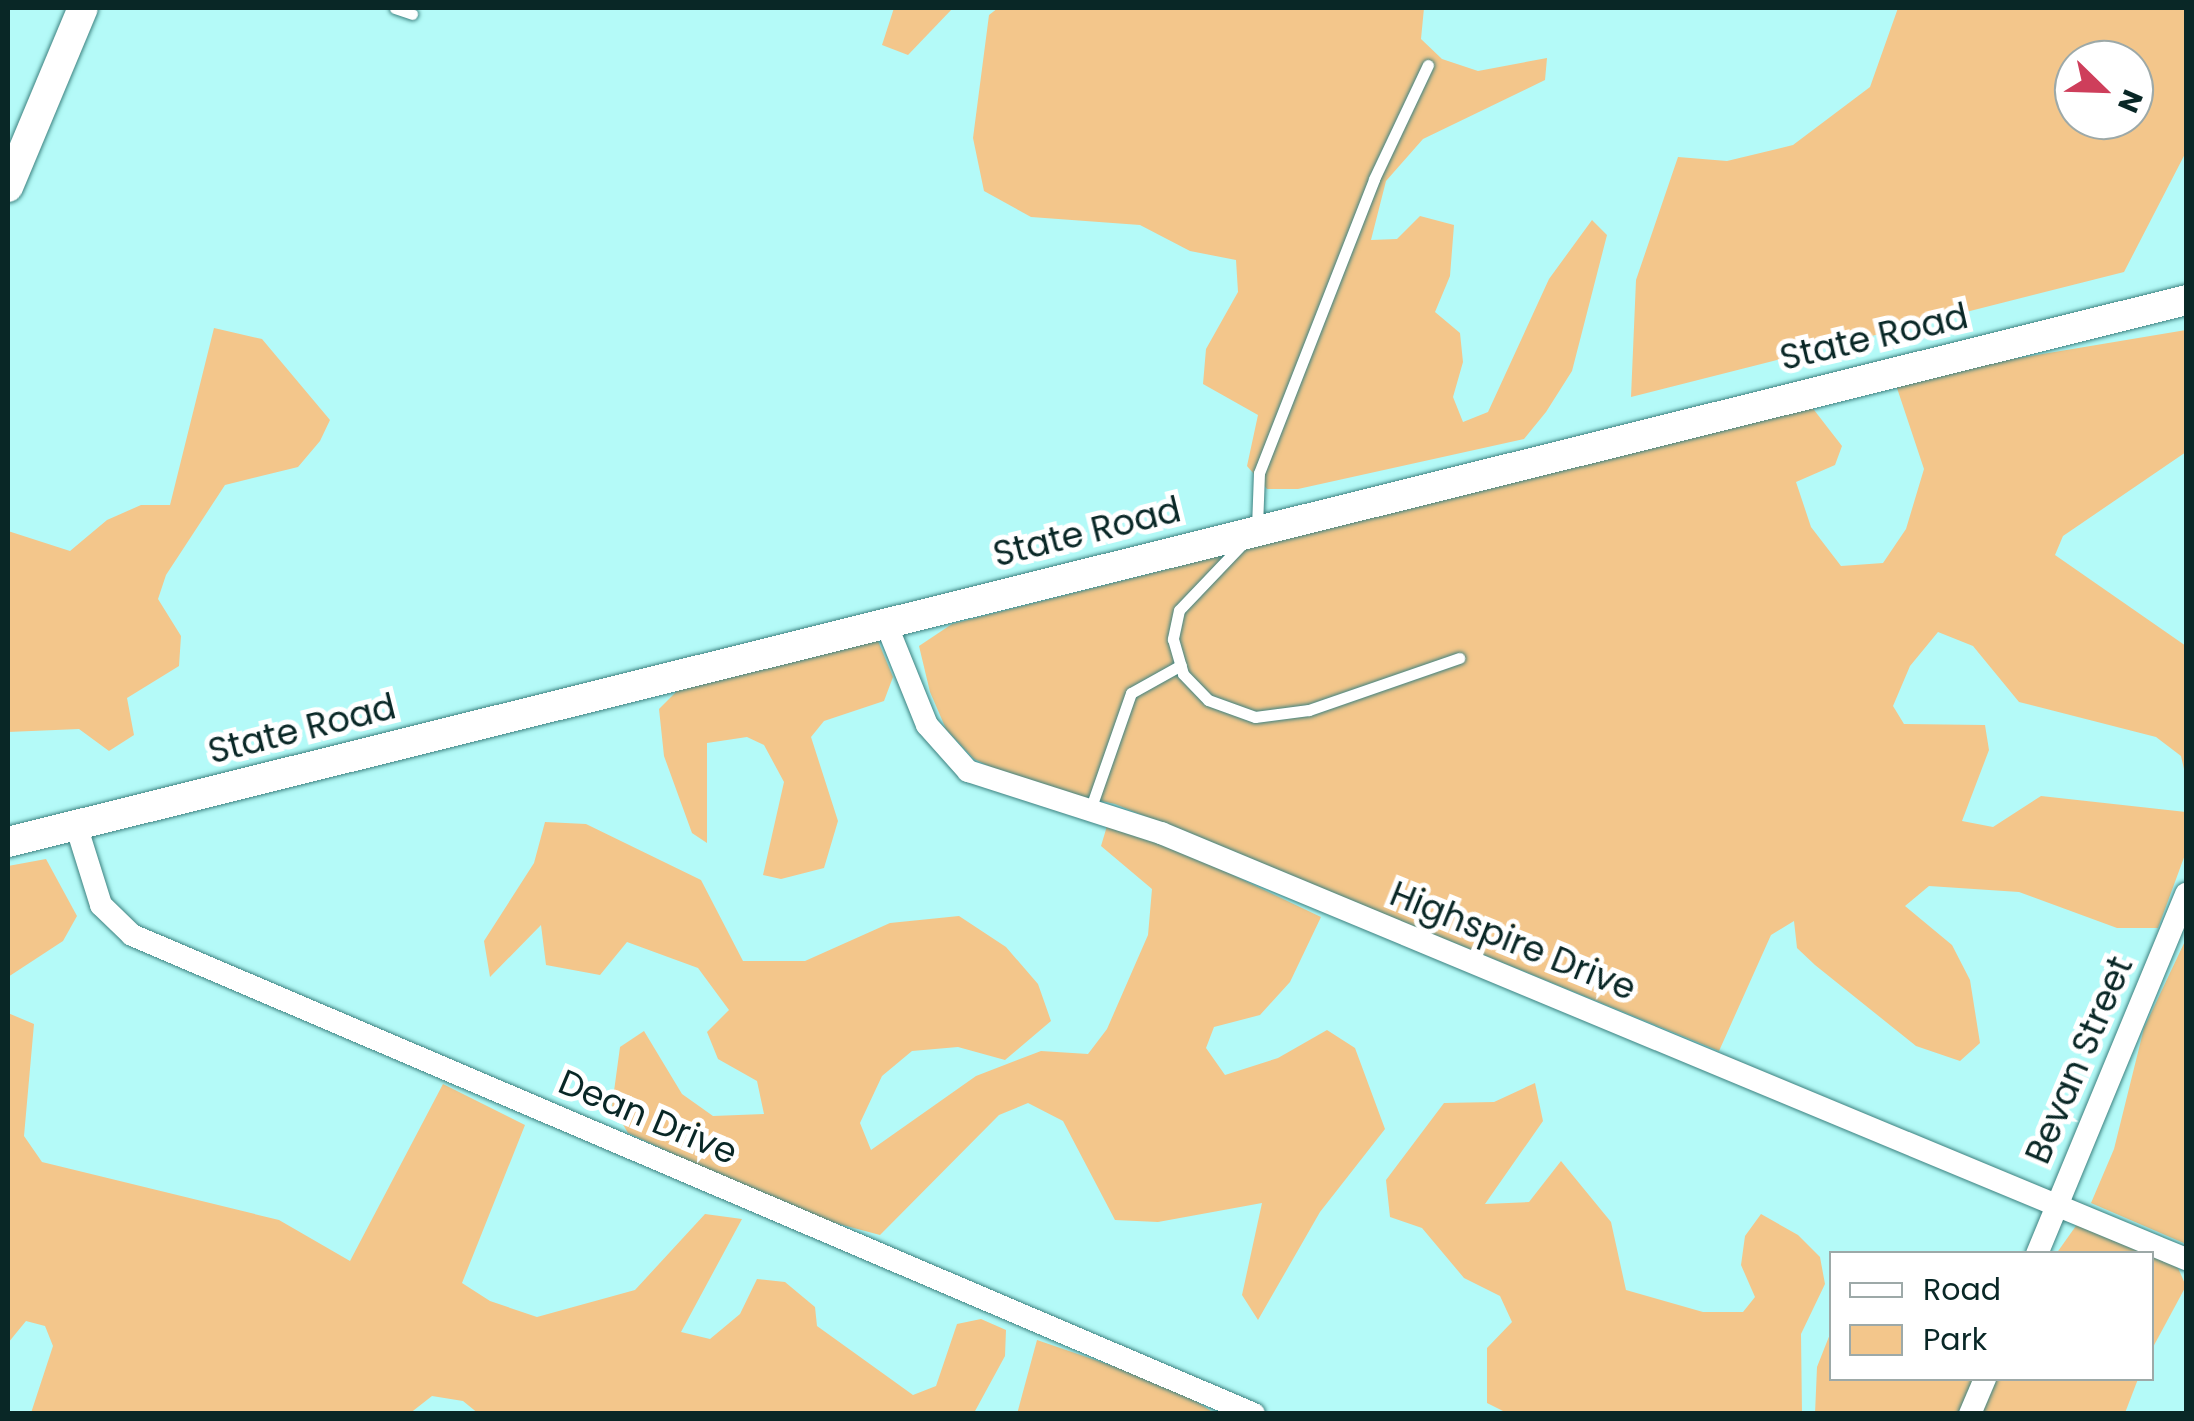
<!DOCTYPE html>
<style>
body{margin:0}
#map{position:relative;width:2194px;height:1421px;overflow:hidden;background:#b4faf8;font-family:Poppins,sans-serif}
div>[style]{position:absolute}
.green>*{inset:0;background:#f3c68b}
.roads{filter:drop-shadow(0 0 2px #3c817f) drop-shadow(0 0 2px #3c817f)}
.lane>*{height:11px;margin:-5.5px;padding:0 5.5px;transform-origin:5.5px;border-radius:5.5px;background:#fff}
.street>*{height:22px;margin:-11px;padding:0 11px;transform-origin:11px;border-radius:11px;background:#fff}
.secondary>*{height:30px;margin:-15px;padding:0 15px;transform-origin:15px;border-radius:15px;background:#fff}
span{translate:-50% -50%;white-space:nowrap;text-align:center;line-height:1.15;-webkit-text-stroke:10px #fff;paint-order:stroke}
.street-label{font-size:35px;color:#092726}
.frame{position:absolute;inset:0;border:10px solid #092726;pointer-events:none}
.legend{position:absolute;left:1829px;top:1251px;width:325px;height:130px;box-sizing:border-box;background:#fff;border:2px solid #9da9a8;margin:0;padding:12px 18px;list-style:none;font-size:30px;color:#092726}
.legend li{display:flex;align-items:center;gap:20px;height:50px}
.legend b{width:50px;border:2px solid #9da9a8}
.north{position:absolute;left:2054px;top:40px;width:100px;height:100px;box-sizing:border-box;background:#fff;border:2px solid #9da9a8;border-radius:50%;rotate:113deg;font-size:28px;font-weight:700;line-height:40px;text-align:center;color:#092726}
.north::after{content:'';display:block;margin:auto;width:35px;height:45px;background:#ce3e5b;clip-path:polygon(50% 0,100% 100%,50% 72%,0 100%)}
</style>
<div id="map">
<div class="green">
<i style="clip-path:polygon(894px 8px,953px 8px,908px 55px,882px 45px)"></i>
<i style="clip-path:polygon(998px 8px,1424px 8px,1421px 39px,1442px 59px,1478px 71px,1547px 58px,1545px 80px,1423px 139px,1386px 181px,1371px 240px,1397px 239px,1420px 216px,1454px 225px,1450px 276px,1435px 312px,1460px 333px,1463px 362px,1453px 397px,1463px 422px,1488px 412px,1549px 279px,1592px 220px,1607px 235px,1572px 371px,1546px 412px,1524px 439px,1298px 489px,1267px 489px,1247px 466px,1258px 415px,1203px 384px,1206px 349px,1238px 292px,1236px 260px,1190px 251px,1140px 225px,1031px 217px,984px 191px,973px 138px,989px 15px)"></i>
<i style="clip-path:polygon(evenodd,1898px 8px,2186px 8px,2186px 152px,2124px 272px,1631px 397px,1636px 280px,1678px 157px,1727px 161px,1793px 145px,1870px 87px,1898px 8px,2074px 60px,2134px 60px,2134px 120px,2074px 120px,2074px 60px)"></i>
<i style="clip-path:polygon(214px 328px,262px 339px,330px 420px,320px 441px,298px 467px,225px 485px,166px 575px,158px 599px,181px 636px,179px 666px,127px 698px,134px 735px,109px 751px,79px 729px,8px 732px,8px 531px,70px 551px,107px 520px,141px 505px,170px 505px)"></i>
<i style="clip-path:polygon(2186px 330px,2186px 452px,2063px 536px,2055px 555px,2186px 646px,2186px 778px,2181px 756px,2156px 737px,2019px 702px,1973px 646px,1938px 632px,1910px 666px,1893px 706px,1904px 724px,1985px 725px,1989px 750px,1962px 821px,1993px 827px,2041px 796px,2186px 812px,2186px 852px,2158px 928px,2117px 928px,2019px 892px,1929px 886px,1905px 906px,1952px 945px,1970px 980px,1980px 1043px,1960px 1061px,1916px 1046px,1815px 965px,1797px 948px,1794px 921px,1771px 935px,1719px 1051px,1115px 804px,1031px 786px,974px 759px,946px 729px,930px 692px,919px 646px,952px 624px,1811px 406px,1842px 446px,1835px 465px,1796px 482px,1811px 527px,1841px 566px,1883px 563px,1906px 529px,1924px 469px,1894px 379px)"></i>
<i style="clip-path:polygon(878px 641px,893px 677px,884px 701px,824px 721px,811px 737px,838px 821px,824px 868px,781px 879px,763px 875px,784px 782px,764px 745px,747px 737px,707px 743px,707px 843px,692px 833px,664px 756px,659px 709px,685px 683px)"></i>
<i style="clip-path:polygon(545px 822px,586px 824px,701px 880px,743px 961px,805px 961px,890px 923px,959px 916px,1006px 947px,1038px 984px,1051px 1021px,1005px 1060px,958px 1047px,912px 1051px,882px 1076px,860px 1123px,871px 1150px,976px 1076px,1041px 1051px,1088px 1054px,1107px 1029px,1148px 935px,1152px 889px,1101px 846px,1107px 826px,1151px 836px,1321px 917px,1290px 982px,1260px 1015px,1214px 1027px,1206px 1048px,1225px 1075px,1278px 1058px,1327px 1030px,1355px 1048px,1385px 1129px,1320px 1212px,1258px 1320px,1242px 1295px,1262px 1203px,1158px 1222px,1115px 1220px,1063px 1121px,1028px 1103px,999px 1115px,880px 1235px,805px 1215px,628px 1133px,612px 1106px,620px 1047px,644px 1031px,682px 1094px,713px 1116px,764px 1114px,757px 1081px,718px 1059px,707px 1032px,729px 1010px,698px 968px,627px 942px,600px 975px,546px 965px,541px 925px,490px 977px,484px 941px,534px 863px)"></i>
<i style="clip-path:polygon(46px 859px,77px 916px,63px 941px,8px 977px,8px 866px)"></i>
<i style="clip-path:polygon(2186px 939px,2186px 1244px,2091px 1203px,2114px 1149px,2144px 1028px)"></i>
<i style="clip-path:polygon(8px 1013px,34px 1024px,24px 1136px,42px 1162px,279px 1220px,350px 1261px,443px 1084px,525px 1125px,462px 1283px,490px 1301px,537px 1317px,635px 1290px,705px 1214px,742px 1219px,681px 1332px,710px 1339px,740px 1314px,757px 1279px,785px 1282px,815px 1307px,817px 1326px,913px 1395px,936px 1386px,957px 1324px,981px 1319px,1006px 1330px,1005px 1356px,974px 1413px,479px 1414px,463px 1401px,432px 1396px,409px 1414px,31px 1413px,53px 1346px,45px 1326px,26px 1321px,8px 1343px)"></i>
<i style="clip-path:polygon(1535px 1083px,1543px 1121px,1485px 1204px,1529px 1202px,1561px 1161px,1611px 1222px,1626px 1290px,1703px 1312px,1743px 1312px,1755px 1297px,1741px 1265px,1745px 1236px,1761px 1214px,1798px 1235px,1820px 1257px,1825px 1284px,1801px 1334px,1802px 1413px,1509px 1414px,1487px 1403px,1487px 1348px,1512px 1322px,1500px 1296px,1464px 1278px,1422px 1228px,1390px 1217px,1386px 1180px,1444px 1103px,1494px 1102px)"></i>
<i style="clip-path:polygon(2078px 1223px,2151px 1254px,2056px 1254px)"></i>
<i style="clip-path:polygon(2152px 1254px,2178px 1268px,2186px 1286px,2152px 1349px)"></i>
<i style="clip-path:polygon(1830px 1334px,1832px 1378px,1975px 1379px,1961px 1413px,1815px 1414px,1817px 1367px)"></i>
<i style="clip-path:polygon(1037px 1340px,1174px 1387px,1214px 1413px,1017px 1414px)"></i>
<i style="clip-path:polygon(1997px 1379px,2138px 1379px,2125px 1413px,1981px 1414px)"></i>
</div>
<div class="roads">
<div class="lane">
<i style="left:395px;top:8px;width:18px;rotate:19deg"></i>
<i style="left:1257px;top:527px;width:54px;rotate:-87.9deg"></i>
<i style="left:1259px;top:473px;width:316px;rotate:-68.6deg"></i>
<i style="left:1374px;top:179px;width:126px;rotate:-64.7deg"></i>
<i style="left:1245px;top:541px;width:95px;rotate:133.7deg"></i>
<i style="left:1179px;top:610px;width:30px;rotate:102deg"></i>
<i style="left:1173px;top:639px;width:36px;rotate:74deg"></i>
<i style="left:1183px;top:674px;width:36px;rotate:46deg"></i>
<i style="left:1208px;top:700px;width:50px;rotate:19.9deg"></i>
<i style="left:1255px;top:717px;width:54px;rotate:-7.4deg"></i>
<i style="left:1309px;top:710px;width:159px;rotate:-19.1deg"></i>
<i style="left:1090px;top:810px;width:124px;rotate:-70.7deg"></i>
<i style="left:1131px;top:693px;width:57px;rotate:-29.2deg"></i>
</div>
<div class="street">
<i style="left:885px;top:621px;width:112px;rotate:68deg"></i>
<i style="left:927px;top:725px;width:62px;rotate:48.3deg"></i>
<i style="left:968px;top:771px;width:203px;rotate:17.8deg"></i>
<i style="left:1161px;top:833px;width:1110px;rotate:22.57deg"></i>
<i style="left:76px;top:825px;width:84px;rotate:72.6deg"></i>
<i style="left:101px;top:905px;width:43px;rotate:44.1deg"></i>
<i style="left:132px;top:935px;width:1220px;rotate:23.12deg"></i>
<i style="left:2037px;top:1254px;width:390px;rotate:-67.5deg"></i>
<i style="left:1970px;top:1414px;width:39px;rotate:-67deg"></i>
</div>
<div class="secondary">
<i style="left:8px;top:187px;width:194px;rotate:-67.3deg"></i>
<i style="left:8px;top:842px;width:2244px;rotate:-13.97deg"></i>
</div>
</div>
<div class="street-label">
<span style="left:1874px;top:337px;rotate:-13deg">State Road</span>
<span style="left:1087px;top:532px;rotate:-14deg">State Road</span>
<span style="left:302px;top:729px;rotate:-14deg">State Road</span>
<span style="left:1513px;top:941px;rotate:22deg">Highspire Drive</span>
<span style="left:2079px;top:1060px;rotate:-67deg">Bevan Street</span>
<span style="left:648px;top:1117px;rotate:23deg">Dean Drive</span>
</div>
<div class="frame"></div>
<ul class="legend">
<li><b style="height:12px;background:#fff"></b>Road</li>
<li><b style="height:28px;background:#f3c68b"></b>Park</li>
</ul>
<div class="north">N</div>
</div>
